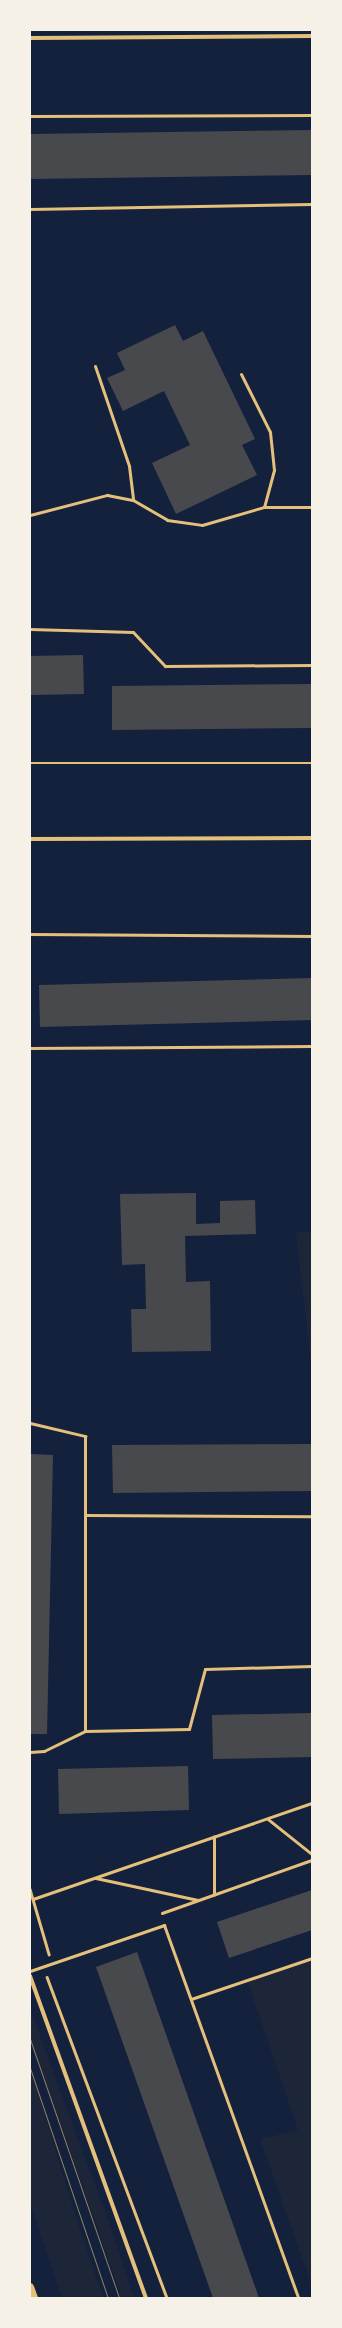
<!DOCTYPE html>
<style>
body{margin:0}
#map{position:relative;width:342px;height:2328px;overflow:hidden;background:#14213d;font-family:Overpass,sans-serif}
div>[style]{position:absolute}
.green>*{inset:0;background:#1d2539}
.building>*{inset:0;background:#48494c}
.path>*{height:2.5px;margin:-1.25px;padding:0 1.25px;transform-origin:1.25px;border-radius:1.25px;background:#e5c07b}
.service>*{height:3px;margin:-1.5px;padding:0 1.5px;transform-origin:1.5px;border-radius:1.5px;background:#e5c07b}
.minor>*{height:4px;margin:-2px;padding:0 2px;transform-origin:2px;border-radius:2px;background:#e5c07b}
.secondary>*{height:8px;margin:-4px;padding:0 4px;transform-origin:4px;border-radius:4px;background:#e5c07b}
.tram>*{height:1px;margin:-0.5px;padding:0 0.5px;transform-origin:0.5px;border-radius:0.5px;background:#918062}
span{translate:-50% -50%;white-space:nowrap;text-align:center;line-height:1.15;-webkit-text-stroke:4px #f6f1e7;paint-order:stroke}
.frame{position:absolute;inset:0;border:31px solid #f6f1e7;pointer-events:none}
</style>
<div id="map">
<div class="green">
<i style="clip-path:polygon(296px 1232px,312px 1232px,312px 1371px)"></i>
<i style="clip-path:polygon(312px 1958px,312px 2285px,260px 2139px,298px 2130px,247px 1980px)"></i>
<i style="clip-path:polygon(30px 2009px,112px 2231px,134px 2298px,122px 2298px,30px 2037px)"></i>
<i style="clip-path:polygon(30px 2066px,73px 2208px,103px 2298px,62px 2298px,30px 2203px)"></i>
</div>
<div class="building">
<i style="clip-path:polygon(312px 130px,312px 175px,30px 179px,30px 134px)"></i>
<i style="clip-path:polygon(175px 325px,183px 341px,203px 331px,255px 439px,242px 445px,257px 475px,176px 514px,152px 463px,190px 445px,164px 391px,123px 411px,107px 378px,125px 370px,117px 353px)"></i>
<i style="clip-path:polygon(83px 655px,84px 694px,30px 695px,30px 656px)"></i>
<i style="clip-path:polygon(312px 684px,312px 728px,112px 730px,112px 686px)"></i>
<i style="clip-path:polygon(312px 978px,312px 1020px,40px 1027px,39px 985px)"></i>
<i style="clip-path:polygon(196px 1193px,196px 1224px,220px 1223px,220px 1201px,255px 1200px,256px 1234px,185px 1236px,186px 1282px,210px 1281px,211px 1351px,132px 1352px,131px 1309px,146px 1309px,145px 1264px,122px 1265px,120px 1194px)"></i>
<i style="clip-path:polygon(312px 1444px,312px 1491px,113px 1493px,112px 1445px)"></i>
<i style="clip-path:polygon(30px 1454px,53px 1455px,47px 1734px,30px 1734px)"></i>
<i style="clip-path:polygon(312px 1713px,312px 1757px,213px 1759px,212px 1715px)"></i>
<i style="clip-path:polygon(188px 1766px,189px 1810px,59px 1814px,58px 1769px)"></i>
<i style="clip-path:polygon(312px 1890px,312px 1930px,229px 1958px,217px 1922px)"></i>
<i style="clip-path:polygon(137px 1952px,259px 2298px,213px 2298px,96px 1967px)"></i>
</div>
<div class="path">
<i style="left:30px;top:116px;width:282px;rotate:-0.2deg"></i>
<i style="left:30px;top:763px;width:282px"></i>
<i style="left:30px;top:934px;width:282px;rotate:0.4deg"></i>
<i style="left:268px;top:1819px;width:56px;rotate:38.5deg"></i>
<i style="left:96px;top:1878px;width:104px;rotate:12.2deg"></i>
<i style="left:30px;top:1889px;width:68px;rotate:73.7deg"></i>
<i style="left:214px;top:1895px;width:58px;rotate:-90deg"></i>
<i style="left:33px;top:1899px;width:295px;rotate:-19deg"></i>
<i style="left:162px;top:1913px;width:159px;rotate:-19.5deg"></i>
<i style="left:47px;top:1977px;width:343px;rotate:69.5deg"></i>
</div>
<div class="service">
<i style="left:30px;top:209px;width:282px;rotate:-1deg"></i>
<i style="left:95px;top:366px;width:106px;rotate:71.2deg"></i>
<i style="left:129px;top:466px;width:34px;rotate:83deg"></i>
<i style="left:241px;top:374px;width:65px;rotate:63.4deg"></i>
<i style="left:270px;top:432px;width:38px;rotate:84deg"></i>
<i style="left:274px;top:470px;width:38px;rotate:105deg"></i>
<i style="left:30px;top:515px;width:80px;rotate:-14.6deg"></i>
<i style="left:107px;top:495px;width:26px;rotate:11deg"></i>
<i style="left:133px;top:500px;width:39px;rotate:30deg"></i>
<i style="left:167px;top:520px;width:35px;rotate:8deg"></i>
<i style="left:202px;top:525px;width:65px;rotate:-16.2deg"></i>
<i style="left:264px;top:507px;width:48px"></i>
<i style="left:30px;top:629px;width:103px;rotate:1.7deg"></i>
<i style="left:133px;top:632px;width:47px;rotate:46.7deg"></i>
<i style="left:165px;top:666px;width:147px;rotate:-0.4deg"></i>
<i style="left:30px;top:1048px;width:282px;rotate:-0.4deg"></i>
<i style="left:30px;top:1423px;width:57px;rotate:13.3deg"></i>
<i style="left:85px;top:1436px;width:295px;rotate:90deg"></i>
<i style="left:85px;top:1515px;width:227px;rotate:0.3deg"></i>
<i style="left:30px;top:1752px;width:14px;rotate:-4deg"></i>
<i style="left:44px;top:1751px;width:46px;rotate:-26deg"></i>
<i style="left:85px;top:1731px;width:104px;rotate:-1.1deg"></i>
<i style="left:189px;top:1729px;width:62px;rotate:-75.1deg"></i>
<i style="left:205px;top:1669px;width:107px;rotate:-1.6deg"></i>
<i style="left:30px;top:1971px;width:142px;rotate:-18.9deg"></i>
<i style="left:164px;top:1925px;width:396px;rotate:70.2deg"></i>
<i style="left:191px;top:1999px;width:128px;rotate:-18.7deg"></i>
</div>
<div class="minor">
<i style="left:30px;top:38px;width:282px;rotate:-0.4deg"></i>
<i style="left:30px;top:839px;width:282px;rotate:-0.2deg"></i>
<i style="left:30px;top:1976px;width:342px;rotate:70.2deg"></i>
</div>
<div class="secondary">
<i style="left:30px;top:2287px;width:12px;rotate:70deg"></i>
</div>
<div class="tram">
<i style="left:30px;top:2039px;width:274px;rotate:71deg"></i>
<i style="left:30px;top:2068px;width:243px;rotate:71.3deg"></i>
</div>
<div class="frame"></div>
</div>
